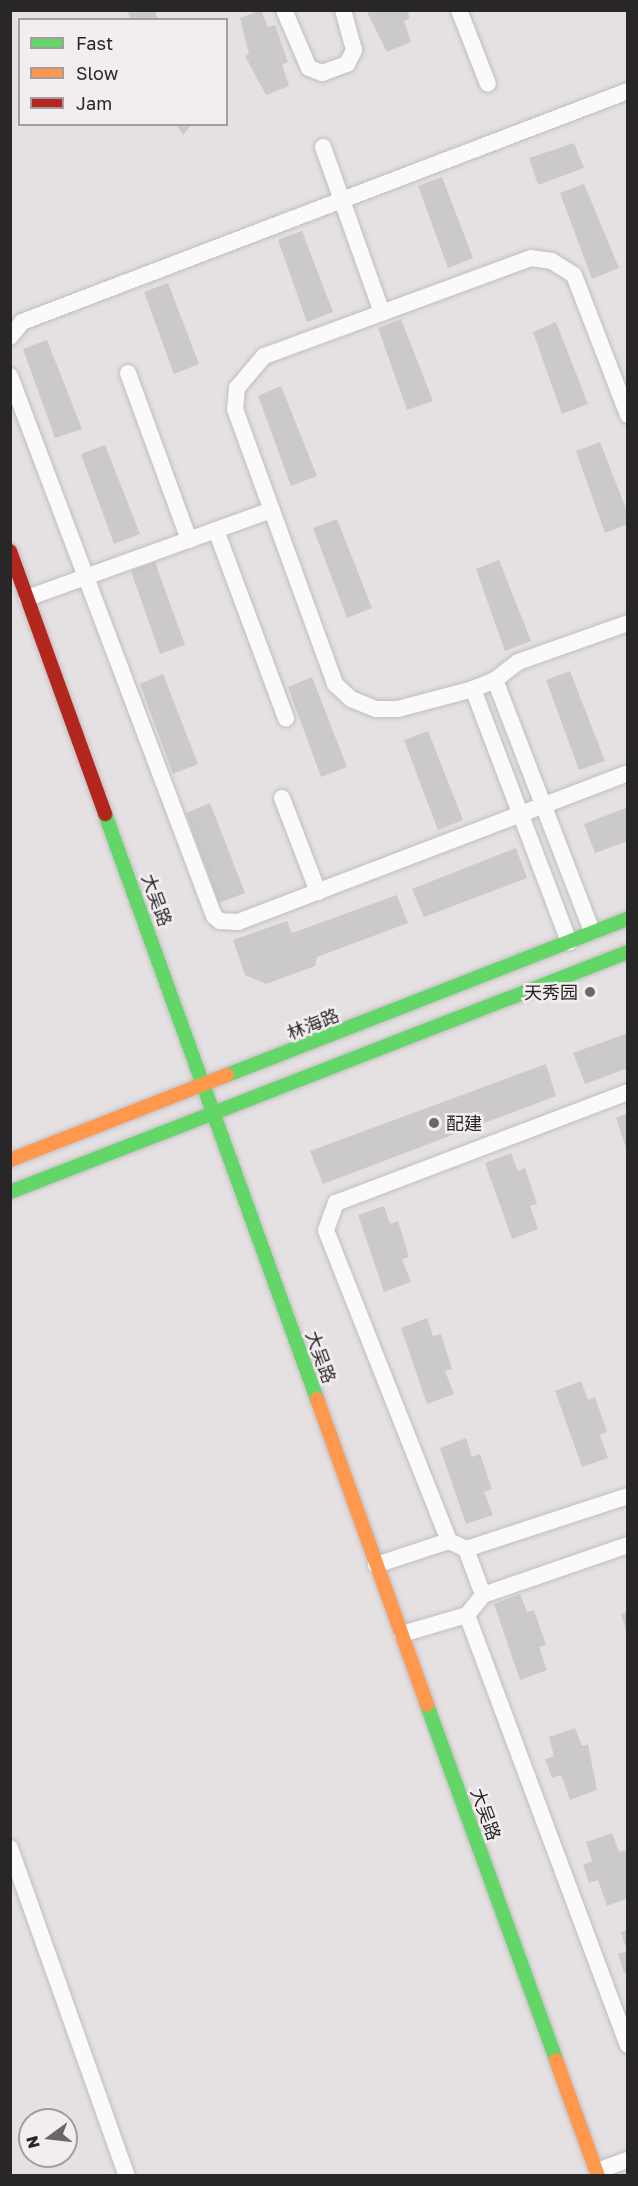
<!DOCTYPE html>
<meta charset="utf-8">
<style>
body{margin:0}
#map{position:relative;width:638px;height:2186px;overflow:hidden;background:#e5e1e3;font-family:"Golos Text","Noto Sans SC",sans-serif}
div>[style]{position:absolute}
.building>*{inset:0;background:#ccc9cb}
.roads{filter:drop-shadow(0 0 2px #c1bdbf) drop-shadow(0 0 2px #c1bdbf)}
.street>*{height:16px;margin:-8px;padding:0 8px;transform-origin:8px;border-radius:8px;background:#fbfafb}
.fast>*{height:14px;margin:-7px;padding:0 7px;transform-origin:7px;border-radius:7px;background:#63d668}
.slow>*{height:14px;margin:-7px;padding:0 7px;transform-origin:7px;border-radius:7px;background:#ff974d}
.jam>*{height:14px;margin:-7px;padding:0 7px;transform-origin:7px;border-radius:7px;background:#b3261e}
.dots>*{width:16px;height:16px;translate:-50% -50%;box-sizing:border-box;border:3px solid #f4edf0;border-radius:50%}
span{translate:-50% -50%;white-space:nowrap;text-align:center;line-height:1.15;-webkit-text-stroke:5px #f4edf0;paint-order:stroke}
.street-label{font-size:18px;color:#292627}
.poi-label{font-size:18px;color:#292627}
.right{translate:-100% -50%;text-align:right}
.left{translate:0 -50%;text-align:left}
.frame{position:absolute;inset:0;border:12px solid #292627;pointer-events:none}
.legend{position:absolute;left:18px;top:18px;width:210px;height:108px;box-sizing:border-box;background:#f4edf0;border:2px solid #a39da0;margin:0;padding:8px 10px;list-style:none;font-size:18px;color:#292627}
.legend li{display:flex;align-items:center;gap:12px;height:30px}
.legend b{width:30px;border:2px solid #a39da0}
.north{position:absolute;left:18px;top:2108px;width:60px;height:60px;box-sizing:border-box;background:#f4edf0;border:2px solid #a39da0;border-radius:50%;rotate:255deg;font-size:16px;font-weight:700;line-height:24px;text-align:center;color:#292627}
.north::after{content:'';display:block;margin:auto;width:21px;height:27px;background:#6b6769;clip-path:polygon(50% 0,100% 100%,50% 72%,0 100%)}
</style>
<div id="map">
<div class="building">
<i style="clip-path:polygon(127px 10px,154px 10px,158px 19px,131px 20px)"></i>
<i style="clip-path:polygon(261px 10px,268px 27px,275px 25px,288px 62px,282px 65px,289px 86px,266px 95px,245px 56px,249px 54px,240px 18px)"></i>
<i style="clip-path:polygon(407px 10px,410px 18px,404px 21px,411px 42px,387px 52px,367px 12px)"></i>
<i style="clip-path:polygon(176px 124px,192px 124px,183px 135px)"></i>
<i style="clip-path:polygon(574px 143px,584px 168px,538px 185px,529px 158px)"></i>
<i style="clip-path:polygon(442px 177px,473px 258px,448px 268px,418px 186px)"></i>
<i style="clip-path:polygon(584px 184px,619px 268px,592px 279px,560px 193px)"></i>
<i style="clip-path:polygon(302px 231px,333px 312px,307px 322px,278px 240px)"></i>
<i style="clip-path:polygon(168px 283px,199px 364px,174px 374px,144px 292px)"></i>
<i style="clip-path:polygon(401px 319px,433px 401px,407px 410px,378px 328px)"></i>
<i style="clip-path:polygon(556px 322px,588px 404px,562px 414px,533px 332px)"></i>
<i style="clip-path:polygon(47px 340px,82px 429px,55px 438px,23px 349px)"></i>
<i style="clip-path:polygon(281px 386px,317px 476px,291px 486px,258px 396px)"></i>
<i style="clip-path:polygon(600px 442px,628px 514px,628px 524px,605px 533px,576px 451px)"></i>
<i style="clip-path:polygon(105px 445px,140px 534px,114px 544px,81px 454px)"></i>
<i style="clip-path:polygon(337px 519px,372px 608px,347px 618px,313px 528px)"></i>
<i style="clip-path:polygon(499px 560px,531px 641px,505px 651px,476px 569px)"></i>
<i style="clip-path:polygon(155px 562px,185px 645px,160px 654px,131px 571px)"></i>
<i style="clip-path:polygon(570px 671px,605px 761px,579px 770px,546px 680px)"></i>
<i style="clip-path:polygon(163px 674px,198px 764px,173px 774px,140px 684px)"></i>
<i style="clip-path:polygon(312px 677px,347px 767px,321px 777px,288px 687px)"></i>
<i style="clip-path:polygon(428px 731px,463px 820px,438px 830px,404px 740px)"></i>
<i style="clip-path:polygon(210px 803px,245px 893px,219px 903px,186px 813px)"></i>
<i style="clip-path:polygon(628px 807px,628px 841px,595px 853px,584px 824px)"></i>
<i style="clip-path:polygon(516px 848px,527px 878px,424px 917px,412px 889px)"></i>
<i style="clip-path:polygon(397px 895px,408px 923px,317px 957px,315px 966px,266px 984px,245px 975px,233px 940px,287px 921px,292px 933px)"></i>
<i style="clip-path:polygon(628px 1033px,628px 1068px,585px 1084px,573px 1053px)"></i>
<i style="clip-path:polygon(546px 1064px,556px 1096px,323px 1184px,310px 1151px)"></i>
<i style="clip-path:polygon(628px 1113px,628px 1151px,627px 1151px,616px 1118px)"></i>
<i style="clip-path:polygon(511px 1153px,518px 1171px,525px 1168px,537px 1204px,530px 1206px,538px 1229px,512px 1239px,485px 1163px)"></i>
<i style="clip-path:polygon(384px 1206px,390px 1224px,398px 1221px,409px 1257px,402px 1259px,411px 1282px,384px 1292px,358px 1215px)"></i>
<i style="clip-path:polygon(427px 1318px,433px 1336px,441px 1334px,452px 1369px,445px 1371px,454px 1394px,427px 1404px,401px 1328px)"></i>
<i style="clip-path:polygon(581px 1381px,588px 1400px,595px 1397px,607px 1432px,600px 1435px,608px 1458px,582px 1467px,555px 1391px)"></i>
<i style="clip-path:polygon(466px 1438px,472px 1457px,480px 1454px,492px 1489px,484px 1492px,493px 1515px,466px 1524px,440px 1448px)"></i>
<i style="clip-path:polygon(520px 1594px,527px 1612px,534px 1610px,546px 1645px,539px 1647px,547px 1670px,520px 1680px,494px 1604px)"></i>
<i style="clip-path:polygon(628px 1611px,628px 1633px,627px 1633px,621px 1614px)"></i>
<i style="clip-path:polygon(575px 1728px,582px 1746px,588px 1744px,597px 1790px,570px 1800px,561px 1775px,552px 1778px,545px 1759px,554px 1756px,549px 1737px)"></i>
<i style="clip-path:polygon(612px 1833px,619px 1852px,625px 1850px,628px 1858px,628px 1898px,607px 1906px,598px 1880px,589px 1883px,583px 1865px,592px 1861px,586px 1842px)"></i>
<i style="clip-path:polygon(628px 1930px,628px 1972px,624px 1973px,618px 1954px,627px 1951px,621px 1932px)"></i>
</div>
<div class="roads">
<div class="street">
<i style="left:284px;top:10px;width:63px;rotate:66.7deg"></i>
<i style="left:309px;top:68px;width:14px;rotate:21deg"></i>
<i style="left:322px;top:73px;width:27px;rotate:-20deg"></i>
<i style="left:347px;top:64px;width:16px;rotate:-63deg"></i>
<i style="left:354px;top:50px;width:41px;rotate:-105.4deg"></i>
<i style="left:459px;top:10px;width:79px;rotate:68.6deg"></i>
<i style="left:323px;top:147px;width:176px;rotate:70.4deg"></i>
<i style="left:10px;top:337px;width:19px;rotate:-51deg"></i>
<i style="left:22px;top:322px;width:649px;rotate:-20.87deg"></i>
<i style="left:128px;top:373px;width:178px;rotate:69.9deg"></i>
<i style="left:10px;top:376px;width:577px;rotate:69.3deg"></i>
<i style="left:214px;top:916px;width:8px;rotate:40deg"></i>
<i style="left:220px;top:921px;width:18px;rotate:3deg"></i>
<i style="left:238px;top:922px;width:417px;rotate:-20.9deg"></i>
<i style="left:628px;top:415px;width:150px;rotate:-111.1deg"></i>
<i style="left:574px;top:275px;width:26px;rotate:-148deg"></i>
<i style="left:552px;top:261px;width:21px;rotate:-172deg"></i>
<i style="left:531px;top:258px;width:284px;rotate:159.8deg"></i>
<i style="left:264px;top:356px;width:42px;rotate:130.2deg"></i>
<i style="left:237px;top:388px;width:21px;rotate:95deg"></i>
<i style="left:235px;top:409px;width:293px;rotate:70deg"></i>
<i style="left:335px;top:684px;width:22px;rotate:43deg"></i>
<i style="left:351px;top:699px;width:27px;rotate:22deg"></i>
<i style="left:376px;top:709px;width:22px"></i>
<i style="left:398px;top:709px;width:78px;rotate:-14.9deg"></i>
<i style="left:473px;top:689px;width:24px;rotate:-22deg"></i>
<i style="left:495px;top:680px;width:29px;rotate:-38deg"></i>
<i style="left:518px;top:662px;width:117px;rotate:-19.5deg"></i>
<i style="left:216px;top:530px;width:201px;rotate:69.6deg"></i>
<i style="left:27px;top:598px;width:260px;rotate:-19.8deg"></i>
<i style="left:495px;top:680px;width:270px;rotate:68.9deg"></i>
<i style="left:473px;top:689px;width:271px;rotate:69.2deg"></i>
<i style="left:282px;top:798px;width:101px;rotate:69deg"></i>
<i style="left:449px;top:1541px;width:19px;rotate:25deg"></i>
<i style="left:466px;top:1549px;width:170px;rotate:-18.1deg"></i>
<i style="left:466px;top:1549px;width:49px;rotate:69.7deg"></i>
<i style="left:376px;top:1565px;width:77px;rotate:-18.2deg"></i>
<i style="left:449px;top:1541px;width:334px;rotate:-111.6deg"></i>
<i style="left:326px;top:1230px;width:29px;rotate:-70deg"></i>
<i style="left:336px;top:1203px;width:312px;rotate:-20.8deg"></i>
<i style="left:467px;top:1615px;width:26px;rotate:-51deg"></i>
<i style="left:483px;top:1595px;width:153px;rotate:-19deg"></i>
<i style="left:402px;top:1634px;width:68px;rotate:-16.3deg"></i>
<i style="left:467px;top:1615px;width:459px;rotate:69.5deg"></i>
<i style="left:10px;top:1848px;width:348px;rotate:70.4deg"></i>
<i style="left:597px;top:2171px;width:33px;rotate:-20deg"></i>
</div>
<div class="fast">
<i style="left:105px;top:814px;width:622px;rotate:70.08deg"></i>
<i style="left:227px;top:1075px;width:430px;rotate:-21.3deg"></i>
<i style="left:10px;top:1192px;width:663px;rotate:-21.22deg"></i>
<i style="left:427px;top:1705px;width:378px;rotate:70deg"></i>
</div>
<div class="slow">
<i style="left:10px;top:1160px;width:233px;rotate:-21.4deg"></i>
<i style="left:317px;top:1399px;width:325px;rotate:70.2deg"></i>
<i style="left:556px;top:2060px;width:123px;rotate:70.1deg"></i>
</div>
<div class="jam">
<i style="left:10px;top:551px;width:280px;rotate:70.1deg"></i>
</div>
</div>
<div class="dots">
<i style="left:590px;top:992px;background:#6b6769"></i>
<i style="left:434px;top:1123px;background:#6b6769"></i>
</div>
<div class="street-label">
<span style="left:157px;top:900px;rotate:70deg">大吴路</span>
<span style="left:313px;top:1024px;rotate:-22deg">林海路</span>
<span style="left:321px;top:1357px;rotate:70deg">大吴路</span>
<span style="left:486px;top:1814px;rotate:70deg">大吴路</span>
</div>
<div class="poi-label">
<span class="right" style="left:578px;top:992px">天秀园</span>
<span class="left" style="left:446px;top:1123px">配建</span>
</div>
<div class="frame"></div>
<ul class="legend">
<li><b style="height:8px;background:#63d668"></b>Fast</li>
<li><b style="height:8px;background:#ff974d"></b>Slow</li>
<li><b style="height:8px;background:#b3261e"></b>Jam</li>
</ul>
<div class="north">N</div>
</div>
